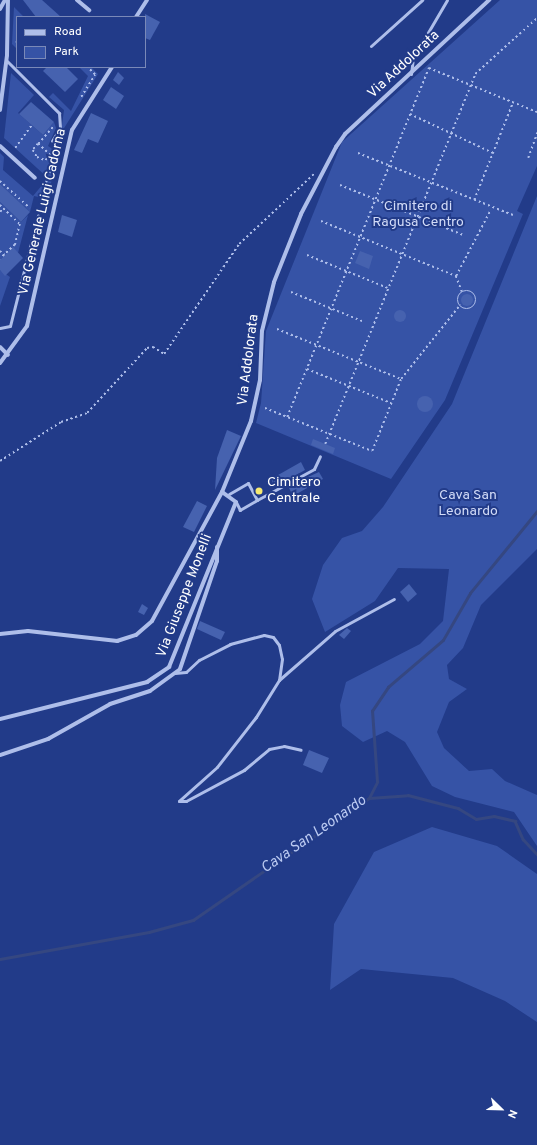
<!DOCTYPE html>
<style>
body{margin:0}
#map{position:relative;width:537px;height:1145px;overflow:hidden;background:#223b89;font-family:Overpass,sans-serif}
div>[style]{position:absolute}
.green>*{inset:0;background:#3653a6}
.stream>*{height:2.5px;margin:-1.25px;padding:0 1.25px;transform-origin:1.25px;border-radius:1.25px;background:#354781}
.building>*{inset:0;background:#4662af}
.round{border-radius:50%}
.path>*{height:1.5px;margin-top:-0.75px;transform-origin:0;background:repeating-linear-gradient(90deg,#aebeea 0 2px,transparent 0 5px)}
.path>.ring{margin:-0.75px;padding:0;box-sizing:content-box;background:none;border:1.5px solid #aebeea;border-radius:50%}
.lane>*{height:3px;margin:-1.5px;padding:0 1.5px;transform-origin:1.5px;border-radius:1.5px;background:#aebeea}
.street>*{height:4px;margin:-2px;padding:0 2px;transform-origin:2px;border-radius:2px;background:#aebeea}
.dots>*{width:11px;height:11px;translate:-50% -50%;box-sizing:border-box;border:2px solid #223b89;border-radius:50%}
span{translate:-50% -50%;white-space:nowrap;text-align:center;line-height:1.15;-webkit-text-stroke:4px #223b89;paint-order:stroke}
.street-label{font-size:14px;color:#fff}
.park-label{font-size:14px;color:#d3dcf8}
.poi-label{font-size:14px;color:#fff}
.left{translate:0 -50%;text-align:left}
.water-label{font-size:15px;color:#bac9f1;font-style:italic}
.legend{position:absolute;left:16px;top:16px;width:130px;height:52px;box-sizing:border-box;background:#223b89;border:1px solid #7a89b8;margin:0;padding:5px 7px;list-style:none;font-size:12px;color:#fff}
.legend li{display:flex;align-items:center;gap:8px;height:20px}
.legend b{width:20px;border:1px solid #7a89b8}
.north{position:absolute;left:481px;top:1089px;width:40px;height:40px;-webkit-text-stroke:3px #223b89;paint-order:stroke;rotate:113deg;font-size:11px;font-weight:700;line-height:16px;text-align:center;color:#fff}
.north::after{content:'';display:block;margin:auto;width:14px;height:18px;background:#fff;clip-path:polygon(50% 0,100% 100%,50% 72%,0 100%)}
</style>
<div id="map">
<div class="green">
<i style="clip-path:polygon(500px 0,537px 0,537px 166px,517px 211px,523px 214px,445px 400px,391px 479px,256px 423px,261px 403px,266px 331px,342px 142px)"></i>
<i style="clip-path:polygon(14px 7px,24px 17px,17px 17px,17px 49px,12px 44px)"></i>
<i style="clip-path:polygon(79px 67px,91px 67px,98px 74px,61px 133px,64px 110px,49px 97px,53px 93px,71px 111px,88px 76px)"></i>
<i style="clip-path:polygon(11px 73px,34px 95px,18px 113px,43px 135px,54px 122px,56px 128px,48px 146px,57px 152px,48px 199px,34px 196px,30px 212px,0 184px,0 153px,4px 157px,3px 170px,33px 196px,48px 178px,4px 138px)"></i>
<i style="clip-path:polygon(537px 196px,537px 549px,481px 605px,463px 648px,447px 665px,449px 679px,467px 689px,449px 702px,437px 732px,444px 748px,469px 771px,492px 769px,505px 781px,537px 795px,537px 846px,514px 812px,455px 797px,432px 786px,405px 742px,387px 731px,363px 742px,342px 726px,340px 705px,346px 682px,420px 644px,443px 621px,449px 569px,398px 568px,375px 601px,325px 632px,312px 599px,323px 565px,342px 538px,362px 531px,383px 507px,452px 404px)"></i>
<i style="clip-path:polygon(0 202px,21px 222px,28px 215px,18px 253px,13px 248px,0 260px)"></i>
<i style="clip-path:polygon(0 270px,10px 277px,0 306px)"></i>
<i style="clip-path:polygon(432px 827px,497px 846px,537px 874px,537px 1022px,505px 1001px,453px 978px,361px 969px,330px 990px,334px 924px,374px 852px)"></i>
</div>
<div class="stream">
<i style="left:369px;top:798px;width:39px;rotate:-4deg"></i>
<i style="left:408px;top:795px;width:52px;rotate:14.6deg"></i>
<i style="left:458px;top:808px;width:21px;rotate:31deg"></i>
<i style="left:476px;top:819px;width:18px;rotate:-9deg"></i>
<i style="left:494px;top:816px;width:22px;rotate:13deg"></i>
<i style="left:515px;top:821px;width:20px;rotate:66deg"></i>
<i style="left:523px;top:839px;width:21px;rotate:47deg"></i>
<i style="left:0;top:959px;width:151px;rotate:-10.3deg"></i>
<i style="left:149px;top:932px;width:46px;rotate:-15.3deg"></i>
<i style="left:193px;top:920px;width:214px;rotate:-34.7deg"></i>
<i style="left:369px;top:798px;width:18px;rotate:-63deg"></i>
<i style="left:377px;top:782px;width:71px;rotate:-94deg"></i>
<i style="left:372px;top:711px;width:29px;rotate:-56deg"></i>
<i style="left:388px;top:687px;width:72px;rotate:-40.5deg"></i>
<i style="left:443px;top:640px;width:54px;rotate:-60.1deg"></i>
<i style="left:470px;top:593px;width:106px;rotate:-50.7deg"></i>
</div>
<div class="building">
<i style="clip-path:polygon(23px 0,42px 0,61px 17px,36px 17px)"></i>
<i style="clip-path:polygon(145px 14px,160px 22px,150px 40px,145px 38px)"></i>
<i style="clip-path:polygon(47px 67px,66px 67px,78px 79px,65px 92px,43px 71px)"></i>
<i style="clip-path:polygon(118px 72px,124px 78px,119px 85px,113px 80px)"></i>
<i style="clip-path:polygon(111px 87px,124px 96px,116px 109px,103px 100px)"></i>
<i style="clip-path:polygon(31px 102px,54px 122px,43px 135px,19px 114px)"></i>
<i style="clip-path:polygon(91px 113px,108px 121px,98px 143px,88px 139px,82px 153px,74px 150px)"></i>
<i style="clip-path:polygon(0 184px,30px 212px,21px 222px,0 202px)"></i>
<i style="clip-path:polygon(62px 215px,77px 220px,72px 237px,58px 232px)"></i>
<i style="clip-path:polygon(13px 247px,23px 258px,5px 276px,0 270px,0 260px)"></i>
<i style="clip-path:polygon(360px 251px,373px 256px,369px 269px,355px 263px)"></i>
<i class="round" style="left:461px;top:294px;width:12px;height:12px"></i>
<i class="round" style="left:394px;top:310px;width:12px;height:12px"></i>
<i class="round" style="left:417px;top:396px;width:16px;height:16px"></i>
<i style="clip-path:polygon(227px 430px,241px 436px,215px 490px,217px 458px)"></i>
<i style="clip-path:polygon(313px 439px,335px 448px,333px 454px,311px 445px)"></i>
<i style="clip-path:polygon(301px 462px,305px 470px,275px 487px,271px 479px)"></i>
<i style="clip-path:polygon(319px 472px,323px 479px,293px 496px,288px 486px)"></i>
<i style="clip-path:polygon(197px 501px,207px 506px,194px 532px,183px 527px)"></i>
<i style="clip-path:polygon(409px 584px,417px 594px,408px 602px,400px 592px)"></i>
<i style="clip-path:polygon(142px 604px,148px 608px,144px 615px,138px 612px)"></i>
<i style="clip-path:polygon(200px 621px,225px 632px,221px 640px,197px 629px)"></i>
<i style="clip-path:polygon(347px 628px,351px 631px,344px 639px,339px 635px)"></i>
<i style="clip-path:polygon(309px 750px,329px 758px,322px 773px,303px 765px)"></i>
</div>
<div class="path">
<i style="left:17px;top:41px;width:2px;rotate:90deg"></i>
<i style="left:81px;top:97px;width:26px;rotate:-58deg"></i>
<i style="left:95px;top:75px;width:11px;rotate:-135deg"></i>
<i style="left:410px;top:114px;width:92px;rotate:25.2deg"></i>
<i style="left:38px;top:144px;width:8px;rotate:130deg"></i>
<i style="left:33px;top:150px;width:8px;rotate:60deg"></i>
<i style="left:37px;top:157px;width:9px;rotate:21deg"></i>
<i style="left:45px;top:160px;width:7px;rotate:-34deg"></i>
<i style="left:15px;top:148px;width:29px;rotate:-54deg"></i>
<i style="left:358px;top:153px;width:167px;rotate:21.8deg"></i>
<i style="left:528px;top:158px;width:27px;rotate:-70deg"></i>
<i style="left:0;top:181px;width:40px;rotate:42deg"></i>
<i style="left:340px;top:185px;width:133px;rotate:22.1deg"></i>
<i style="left:41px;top:197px;width:40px;rotate:-71.1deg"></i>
<i style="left:54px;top:159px;width:22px;rotate:-137deg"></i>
<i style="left:38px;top:144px;width:23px;rotate:-49deg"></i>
<i style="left:474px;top:200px;width:105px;rotate:-68.3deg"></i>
<i style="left:0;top:205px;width:28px;rotate:44deg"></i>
<i style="left:20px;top:224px;width:22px;rotate:103deg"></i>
<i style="left:15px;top:245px;width:21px;rotate:137deg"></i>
<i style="left:0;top:212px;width:5px;rotate:-53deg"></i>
<i style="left:321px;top:221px;width:146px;rotate:22.2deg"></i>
<i style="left:456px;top:276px;width:17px;rotate:69deg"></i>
<i style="left:0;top:251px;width:6px;rotate:39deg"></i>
<i style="left:307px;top:255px;width:87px;rotate:22.2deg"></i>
<i style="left:456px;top:276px;width:73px;rotate:-62.4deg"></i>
<i class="ring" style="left:458px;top:291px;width:16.5px;height:16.5px"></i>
<i style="left:291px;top:292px;width:77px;rotate:22.2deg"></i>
<i style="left:277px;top:329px;width:134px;rotate:22deg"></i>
<i style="left:307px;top:369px;width:91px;rotate:22deg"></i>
<i style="left:265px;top:408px;width:115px;rotate:21.9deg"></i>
<i style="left:372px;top:451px;width:78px;rotate:-68.1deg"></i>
<i style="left:401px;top:379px;width:95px;rotate:-51.4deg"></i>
<i style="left:287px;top:417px;width:377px;rotate:-67.9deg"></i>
<i style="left:429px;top:68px;width:117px;rotate:22.2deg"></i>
<i style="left:325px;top:444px;width:399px;rotate:-67.9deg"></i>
<i style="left:475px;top:74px;width:84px;rotate:-42.1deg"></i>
<i style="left:0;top:461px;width:72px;rotate:-32.6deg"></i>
<i style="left:61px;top:422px;width:28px;rotate:-19deg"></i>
<i style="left:87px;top:413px;width:88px;rotate:-47.3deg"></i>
<i style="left:147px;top:348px;width:6px;rotate:-9deg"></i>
<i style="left:153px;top:347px;width:13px;rotate:32deg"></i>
<i style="left:164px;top:354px;width:133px;rotate:-55.7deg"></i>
<i style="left:239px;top:244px;width:104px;rotate:-43.1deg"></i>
</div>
<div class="lane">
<i style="left:371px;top:46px;width:69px;rotate:-42deg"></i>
<i style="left:7px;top:61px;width:74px;rotate:45deg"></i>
<i style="left:59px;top:113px;width:15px;rotate:86deg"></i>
<i style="left:60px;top:128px;width:15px;rotate:122deg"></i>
<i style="left:411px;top:74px;width:16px;rotate:-83deg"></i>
<i style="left:413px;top:58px;width:67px;rotate:-59.6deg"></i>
<i style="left:0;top:328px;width:10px;rotate:-11deg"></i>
<i style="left:10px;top:326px;width:114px;rotate:-75.8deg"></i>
<i style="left:229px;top:494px;width:22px;rotate:-30deg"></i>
<i style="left:248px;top:483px;width:19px;rotate:62deg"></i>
<i style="left:257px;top:500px;width:20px;rotate:150deg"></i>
<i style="left:240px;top:510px;width:9px;rotate:-117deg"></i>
<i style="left:257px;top:500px;width:65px;rotate:-28.5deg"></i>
<i style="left:314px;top:469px;width:14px;rotate:-65deg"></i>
<i style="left:175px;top:673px;width:11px;rotate:-5deg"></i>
<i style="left:186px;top:672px;width:18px;rotate:-43deg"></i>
<i style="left:199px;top:660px;width:35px;rotate:-27deg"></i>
<i style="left:230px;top:644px;width:35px;rotate:-15deg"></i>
<i style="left:264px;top:635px;width:9px;rotate:13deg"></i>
<i style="left:273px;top:637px;width:10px;rotate:53deg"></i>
<i style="left:279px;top:645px;width:14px;rotate:78deg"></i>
<i style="left:282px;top:659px;width:21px;rotate:98deg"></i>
<i style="left:279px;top:680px;width:44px;rotate:121.9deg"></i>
<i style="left:256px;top:717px;width:63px;rotate:128deg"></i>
<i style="left:217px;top:767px;width:51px;rotate:138.2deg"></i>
<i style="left:179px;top:801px;width:7px"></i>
<i style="left:186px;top:801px;width:66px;rotate:-28.1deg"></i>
<i style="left:244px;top:770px;width:33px;rotate:-40deg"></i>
<i style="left:269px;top:749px;width:15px;rotate:-11deg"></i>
<i style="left:284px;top:746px;width:17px;rotate:13deg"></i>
<i style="left:279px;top:680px;width:74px;rotate:-41.2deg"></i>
<i style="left:335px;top:631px;width:67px;rotate:-28.5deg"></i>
</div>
<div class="street">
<i style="left:77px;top:0;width:16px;rotate:40deg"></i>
<i style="left:0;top:9px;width:10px;rotate:-61deg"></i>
<i style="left:136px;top:17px;width:20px;rotate:-57deg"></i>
<i style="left:0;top:110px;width:55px;rotate:-82.7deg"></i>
<i style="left:7px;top:55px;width:55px;rotate:-89deg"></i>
<i style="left:0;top:146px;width:47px;rotate:42.4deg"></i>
<i style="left:0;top:347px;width:11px;rotate:45deg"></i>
<i style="left:0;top:363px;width:46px;rotate:-53.9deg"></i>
<i style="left:27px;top:326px;width:201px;rotate:-77.1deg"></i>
<i style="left:72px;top:130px;width:75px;rotate:-57.6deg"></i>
<i style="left:0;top:634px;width:28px;rotate:-6deg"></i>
<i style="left:28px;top:631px;width:90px;rotate:6.4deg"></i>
<i style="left:117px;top:641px;width:20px;rotate:-18deg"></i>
<i style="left:136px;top:635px;width:21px;rotate:-41deg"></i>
<i style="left:152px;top:621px;width:147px;rotate:-61.5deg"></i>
<i style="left:222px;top:492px;width:77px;rotate:-67.8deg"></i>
<i style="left:251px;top:421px;width:42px;rotate:-77.6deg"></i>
<i style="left:260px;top:380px;width:49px;rotate:-87.7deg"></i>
<i style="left:262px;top:331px;width:50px;rotate:-76.2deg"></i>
<i style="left:274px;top:282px;width:73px;rotate:-68.3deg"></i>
<i style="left:301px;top:214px;width:76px;rotate:-62.4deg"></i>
<i style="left:336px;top:147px;width:16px;rotate:-55deg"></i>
<i style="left:345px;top:134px;width:197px;rotate:-42.9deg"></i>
<i style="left:0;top:719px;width:152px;rotate:-14.1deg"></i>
<i style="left:147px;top:682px;width:27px;rotate:-34deg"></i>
<i style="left:169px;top:667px;width:178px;rotate:-67.9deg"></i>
<i style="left:236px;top:502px;width:17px;rotate:-144deg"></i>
<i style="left:0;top:755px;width:51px;rotate:-18.4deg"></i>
<i style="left:48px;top:739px;width:71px;rotate:-29.4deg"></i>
<i style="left:110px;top:704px;width:42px;rotate:-18deg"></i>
<i style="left:150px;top:691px;width:37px;rotate:-36deg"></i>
<i style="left:180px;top:669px;width:114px;rotate:-71.1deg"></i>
<i style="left:217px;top:561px;width:14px;rotate:-90deg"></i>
</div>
<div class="dots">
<i style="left:259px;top:491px;background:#f6e971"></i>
</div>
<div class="street-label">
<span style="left:404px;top:65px;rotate:-43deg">Via Addolorata</span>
<span style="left:43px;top:212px;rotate:-77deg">Via Generale Luigi Cadorna</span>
<span style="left:249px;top:360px;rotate:-83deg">Via Addolorata</span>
<span style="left:185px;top:596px;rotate:-69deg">Via Giuseppe Monelli</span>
</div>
<div class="park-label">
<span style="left:418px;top:215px">Cimitero di<br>Ragusa Centro</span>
<span style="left:468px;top:504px">Cava San<br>Leonardo</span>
</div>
<div class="poi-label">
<span class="left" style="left:267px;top:491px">Cimitero<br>Centrale</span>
</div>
<div class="water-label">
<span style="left:314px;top:835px;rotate:-35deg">Cava San Leonardo</span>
</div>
<ul class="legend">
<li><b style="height:5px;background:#aebeea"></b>Road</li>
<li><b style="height:11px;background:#3653a6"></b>Park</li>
</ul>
<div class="north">N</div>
</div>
